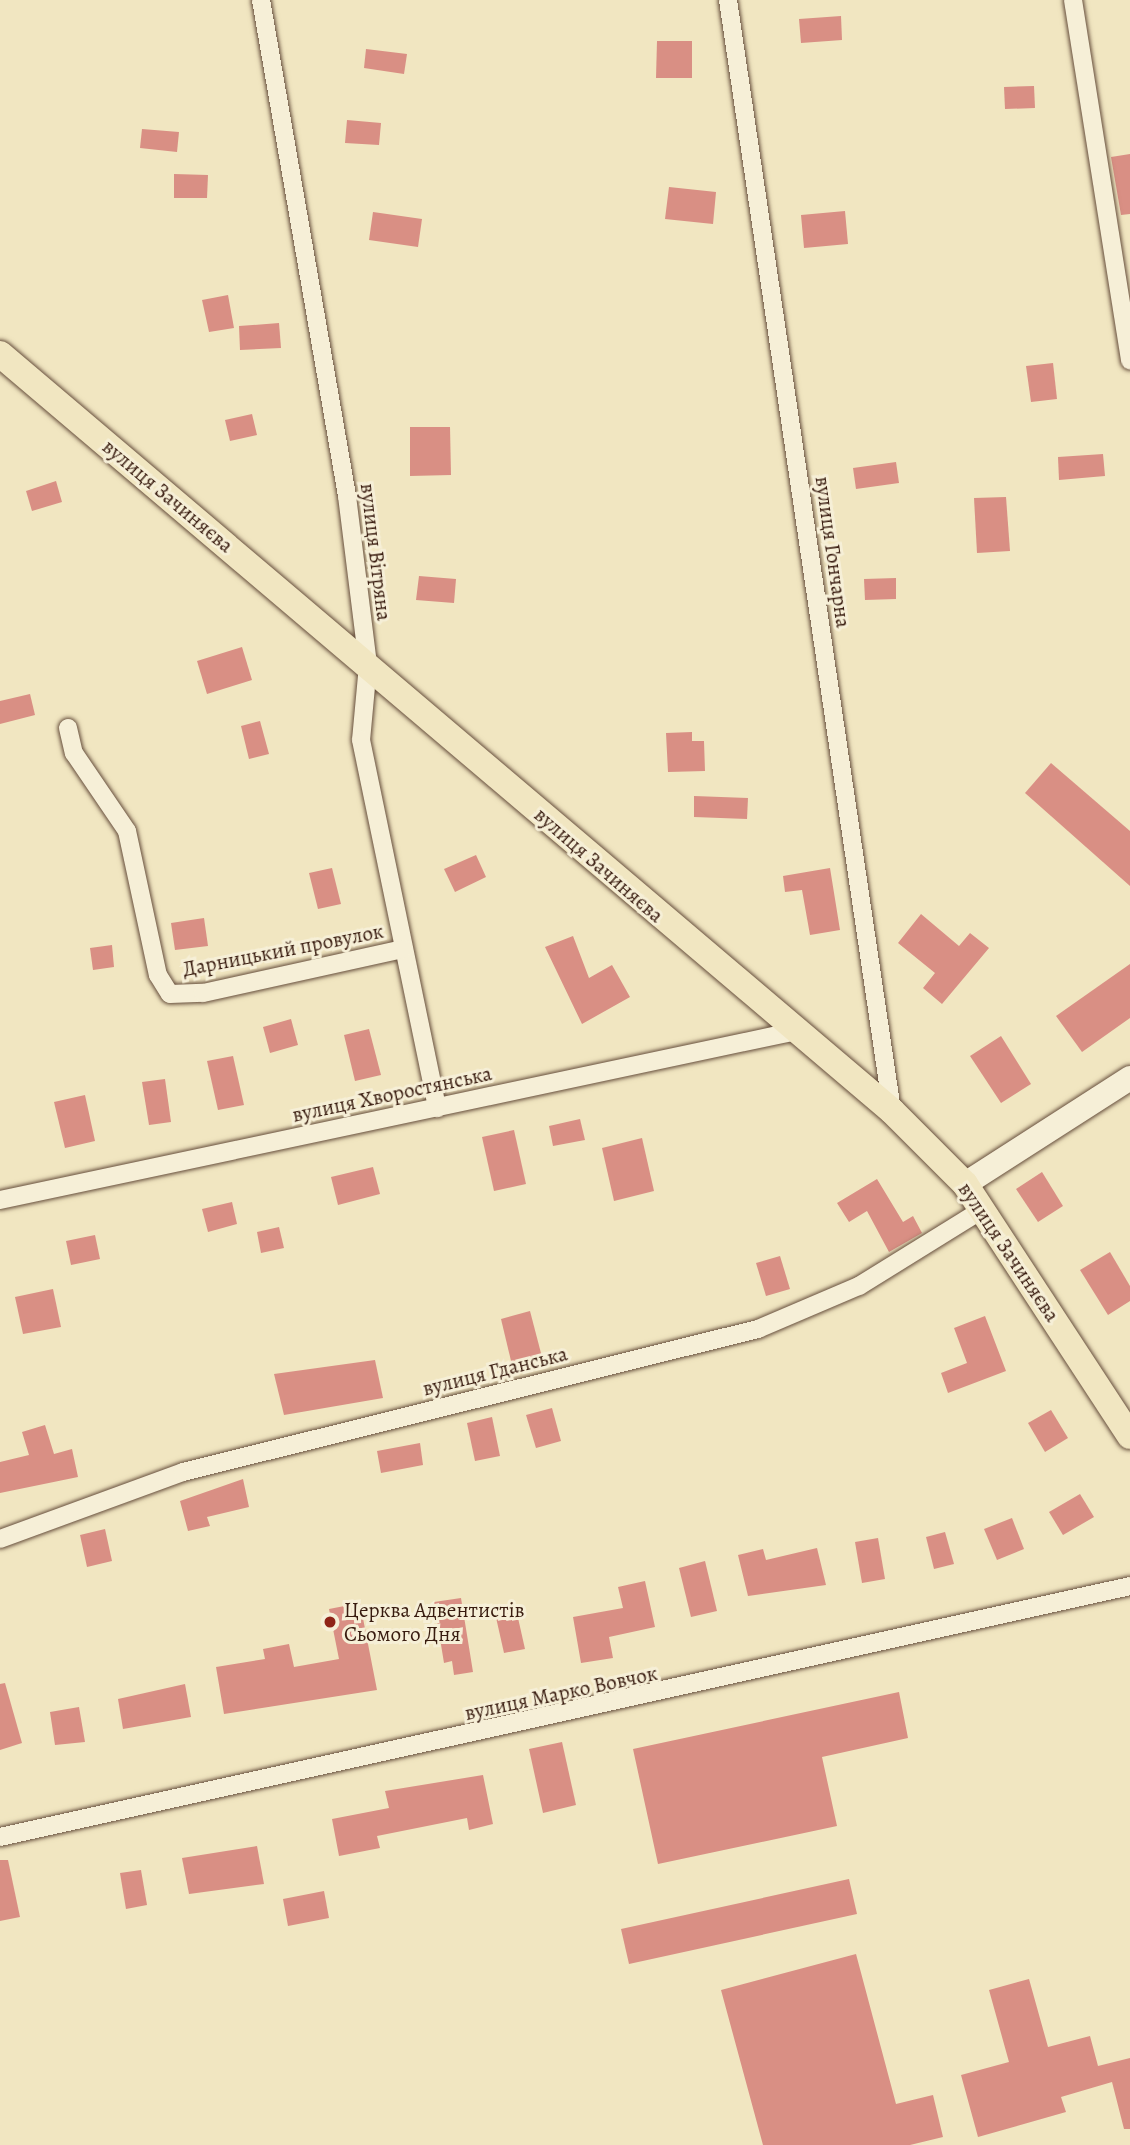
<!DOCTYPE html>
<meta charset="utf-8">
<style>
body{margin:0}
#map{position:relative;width:1130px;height:2145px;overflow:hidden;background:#f1e6c1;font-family:Alegreya,serif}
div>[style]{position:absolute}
.building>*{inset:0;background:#d98f84}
.roads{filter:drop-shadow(0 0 2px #664e3c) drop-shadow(0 0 2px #664e3c)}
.street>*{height:18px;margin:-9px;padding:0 9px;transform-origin:9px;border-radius:9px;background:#f6efd7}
.secondary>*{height:24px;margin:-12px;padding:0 12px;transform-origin:12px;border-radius:12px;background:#f6efd7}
.primary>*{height:26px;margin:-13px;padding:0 13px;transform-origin:13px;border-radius:13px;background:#f1e6c1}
.dots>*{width:19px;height:19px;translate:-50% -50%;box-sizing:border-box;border:4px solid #f6efd7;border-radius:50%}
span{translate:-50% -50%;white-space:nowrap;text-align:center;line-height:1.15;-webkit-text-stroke:6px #f6efd7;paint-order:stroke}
.street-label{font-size:21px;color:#381b0f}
.poi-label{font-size:21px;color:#381b0f}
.left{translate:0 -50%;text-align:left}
</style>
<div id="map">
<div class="building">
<i style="clip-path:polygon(841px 16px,842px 40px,801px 43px,799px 19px)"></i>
<i style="clip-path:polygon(657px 41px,692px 41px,692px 78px,656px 78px)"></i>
<i style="clip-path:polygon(366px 49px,407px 54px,404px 74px,364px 68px)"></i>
<i style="clip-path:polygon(1034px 86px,1035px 108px,1005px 109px,1004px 87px)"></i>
<i style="clip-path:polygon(347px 120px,381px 123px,379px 145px,345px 143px)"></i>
<i style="clip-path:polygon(142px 129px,179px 132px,177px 152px,140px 148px)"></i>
<i style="clip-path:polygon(1130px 154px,1130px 214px,1121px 215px,1111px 157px)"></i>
<i style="clip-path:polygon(174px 174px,208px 175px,207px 198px,174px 198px)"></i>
<i style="clip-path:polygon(669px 187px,716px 192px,713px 224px,665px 219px)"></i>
<i style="clip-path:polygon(845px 211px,848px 244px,804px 248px,801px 215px)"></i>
<i style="clip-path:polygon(373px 212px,422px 219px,418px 247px,369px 240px)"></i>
<i style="clip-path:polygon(228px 295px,234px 328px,209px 332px,202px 300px)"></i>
<i style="clip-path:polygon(279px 323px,281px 348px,240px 350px,239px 326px)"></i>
<i style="clip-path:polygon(1053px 363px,1057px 399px,1031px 402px,1026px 366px)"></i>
<i style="clip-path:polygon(252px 414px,257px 435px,230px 441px,225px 420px)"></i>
<i style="clip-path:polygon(410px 427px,450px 427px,451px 475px,410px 476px)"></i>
<i style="clip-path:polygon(1103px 454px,1105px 476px,1059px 480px,1058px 457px)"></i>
<i style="clip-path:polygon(896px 462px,899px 483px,856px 489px,853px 468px)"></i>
<i style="clip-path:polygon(56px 481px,62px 502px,32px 511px,26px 491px)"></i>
<i style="clip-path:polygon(1006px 497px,1010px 551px,977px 553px,974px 498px)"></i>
<i style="clip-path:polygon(419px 576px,456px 579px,454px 603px,416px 600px)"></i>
<i style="clip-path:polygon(896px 578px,896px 599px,865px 600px,864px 579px)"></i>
<i style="clip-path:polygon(242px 647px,252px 680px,207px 694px,197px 661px)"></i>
<i style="clip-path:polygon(30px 694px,35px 715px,0 724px,0 701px)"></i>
<i style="clip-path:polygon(260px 721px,269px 754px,249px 759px,241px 726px)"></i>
<i style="clip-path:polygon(692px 732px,692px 741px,704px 741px,705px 771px,668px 772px,666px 733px)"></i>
<i style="clip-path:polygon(1051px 763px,1130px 831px,1130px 886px,1025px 793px)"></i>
<i style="clip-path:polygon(694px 796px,748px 798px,747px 819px,694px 817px)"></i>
<i style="clip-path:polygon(476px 855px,486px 877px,455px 892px,444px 869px)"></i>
<i style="clip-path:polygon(332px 868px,341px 904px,318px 909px,309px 873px)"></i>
<i style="clip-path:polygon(830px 868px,840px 930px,810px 935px,802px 890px,785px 892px,783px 876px)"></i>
<i style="clip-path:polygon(921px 914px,959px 946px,970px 933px,989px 948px,942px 1004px,923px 988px,935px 973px,898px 943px)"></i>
<i style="clip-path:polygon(204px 918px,208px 946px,175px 950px,171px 923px)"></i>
<i style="clip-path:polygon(573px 936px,589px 978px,612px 965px,630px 997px,582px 1024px,545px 947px)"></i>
<i style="clip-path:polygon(112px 945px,114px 967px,93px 970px,90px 948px)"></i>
<i style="clip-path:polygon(1130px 964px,1130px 1018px,1082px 1052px,1056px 1016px)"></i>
<i style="clip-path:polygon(291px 1019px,298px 1045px,270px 1053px,263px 1027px)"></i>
<i style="clip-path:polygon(369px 1029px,381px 1075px,355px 1081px,344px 1035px)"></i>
<i style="clip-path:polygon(1001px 1036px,1031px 1084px,1001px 1103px,970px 1056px)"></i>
<i style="clip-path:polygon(233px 1056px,244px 1105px,218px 1110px,207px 1061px)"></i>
<i style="clip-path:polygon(165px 1079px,171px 1122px,149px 1125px,142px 1082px)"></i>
<i style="clip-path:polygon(85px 1095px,95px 1141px,65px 1148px,54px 1102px)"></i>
<i style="clip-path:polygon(580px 1119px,585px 1140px,553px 1146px,549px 1126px)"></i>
<i style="clip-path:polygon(514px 1130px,526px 1184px,494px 1191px,482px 1137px)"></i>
<i style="clip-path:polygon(642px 1138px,654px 1191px,614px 1201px,602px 1148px)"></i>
<i style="clip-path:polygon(373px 1167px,380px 1194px,338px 1205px,331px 1177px)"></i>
<i style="clip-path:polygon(1042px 1172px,1063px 1206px,1038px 1222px,1016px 1189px)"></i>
<i style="clip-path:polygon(877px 1179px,903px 1222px,913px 1216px,922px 1233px,889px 1252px,867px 1211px,849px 1222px,837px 1203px)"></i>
<i style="clip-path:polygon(232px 1202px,237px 1224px,208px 1232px,202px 1209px)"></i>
<i style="clip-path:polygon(279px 1227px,284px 1248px,261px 1253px,257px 1232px)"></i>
<i style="clip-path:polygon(95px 1235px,100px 1259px,71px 1265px,66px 1241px)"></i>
<i style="clip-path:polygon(1110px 1252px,1130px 1286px,1130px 1301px,1108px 1315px,1080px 1270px)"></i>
<i style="clip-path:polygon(780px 1256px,790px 1289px,766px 1296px,756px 1263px)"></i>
<i style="clip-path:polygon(53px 1289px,61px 1327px,23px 1334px,15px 1297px)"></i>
<i style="clip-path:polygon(530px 1311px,542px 1357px,512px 1365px,501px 1319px)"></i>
<i style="clip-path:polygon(985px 1316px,1006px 1371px,948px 1393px,941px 1373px,967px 1363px,954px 1328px)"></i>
<i style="clip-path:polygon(375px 1360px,383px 1398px,284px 1415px,274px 1374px)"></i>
<i style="clip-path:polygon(552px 1408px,561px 1441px,536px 1448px,526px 1415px)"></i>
<i style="clip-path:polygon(1051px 1410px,1068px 1438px,1045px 1452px,1028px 1423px)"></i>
<i style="clip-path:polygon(492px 1417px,500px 1456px,475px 1461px,467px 1423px)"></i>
<i style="clip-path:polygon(45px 1425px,54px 1454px,72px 1449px,78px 1477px,0 1493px,0 1462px,29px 1455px,22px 1432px)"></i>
<i style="clip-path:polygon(420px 1443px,423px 1465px,381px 1473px,377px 1451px)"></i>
<i style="clip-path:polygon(243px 1479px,249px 1507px,207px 1517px,210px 1526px,188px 1531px,180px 1501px)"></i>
<i style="clip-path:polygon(1080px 1494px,1094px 1517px,1063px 1535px,1049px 1512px)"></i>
<i style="clip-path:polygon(1012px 1518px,1024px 1549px,997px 1560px,984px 1529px)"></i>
<i style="clip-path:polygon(105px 1529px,112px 1561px,87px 1567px,80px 1535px)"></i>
<i style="clip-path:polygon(945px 1532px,954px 1564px,934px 1569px,926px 1537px)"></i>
<i style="clip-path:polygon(878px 1538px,885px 1579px,862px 1583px,855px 1542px)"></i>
<i style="clip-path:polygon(817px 1548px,826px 1585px,748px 1596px,738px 1555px,763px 1549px,766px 1560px)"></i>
<i style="clip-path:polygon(705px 1561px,717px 1611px,691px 1617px,679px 1568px)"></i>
<i style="clip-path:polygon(645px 1581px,655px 1627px,609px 1637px,613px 1658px,581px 1663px,573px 1617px,623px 1608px,618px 1587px)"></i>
<i style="clip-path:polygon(461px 1598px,473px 1672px,454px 1675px,452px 1661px,444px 1663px,434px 1602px)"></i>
<i style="clip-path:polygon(360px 1603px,377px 1690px,224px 1714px,216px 1667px,265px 1659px,263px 1649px,289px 1644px,294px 1667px,339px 1659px,329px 1609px)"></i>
<i style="clip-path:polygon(516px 1609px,525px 1649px,504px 1653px,495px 1613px)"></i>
<i style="clip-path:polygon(5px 1683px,22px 1743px,0 1750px,0 1684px)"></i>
<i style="clip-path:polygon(185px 1684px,191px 1717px,123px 1729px,118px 1699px)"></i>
<i style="clip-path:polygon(899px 1692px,908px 1738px,822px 1757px,837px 1826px,658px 1864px,633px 1749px)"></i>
<i style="clip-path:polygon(79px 1707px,85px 1742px,55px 1745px,50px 1712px)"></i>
<i style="clip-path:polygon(562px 1742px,576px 1805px,543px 1813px,529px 1749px)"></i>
<i style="clip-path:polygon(483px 1775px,493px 1824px,469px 1830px,467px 1818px,377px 1836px,380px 1848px,339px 1856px,332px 1819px,389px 1808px,385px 1791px)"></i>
<i style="clip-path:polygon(257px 1846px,264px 1884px,189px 1894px,182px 1858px)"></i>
<i style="clip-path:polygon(0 1860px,8px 1860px,20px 1917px,0 1921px)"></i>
<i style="clip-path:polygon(141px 1870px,147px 1905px,126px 1909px,120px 1873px)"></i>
<i style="clip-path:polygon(849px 1879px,857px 1914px,629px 1964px,621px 1929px)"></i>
<i style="clip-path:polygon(324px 1891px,329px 1918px,288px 1926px,283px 1899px)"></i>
<i style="clip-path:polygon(856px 1954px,896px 2104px,933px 2095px,943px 2137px,910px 2145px,763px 2145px,721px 1990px)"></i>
<i style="clip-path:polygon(1029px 1979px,1048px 2047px,1090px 2036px,1098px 2066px,1130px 2058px,1130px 2129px,1124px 2129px,1112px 2082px,1061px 2097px,1066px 2112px,978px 2137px,961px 2075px,1009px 2062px,989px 1990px)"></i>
</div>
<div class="roads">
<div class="street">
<i style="left:261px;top:0;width:503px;rotate:80.16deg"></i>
<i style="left:347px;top:496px;width:170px;rotate:82.9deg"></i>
<i style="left:368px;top:665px;width:75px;rotate:95.3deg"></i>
<i style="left:361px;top:740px;width:376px;rotate:78.3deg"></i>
<i style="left:728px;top:0;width:1123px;rotate:81.6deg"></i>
<i style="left:1073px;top:0;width:365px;rotate:81deg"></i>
<i style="left:68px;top:728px;width:26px;rotate:77deg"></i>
<i style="left:74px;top:753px;width:94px;rotate:55.8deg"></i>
<i style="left:127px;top:831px;width:147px;rotate:77.9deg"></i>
<i style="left:158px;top:975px;width:22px;rotate:58deg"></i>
<i style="left:170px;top:994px;width:33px;rotate:-2deg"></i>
<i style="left:203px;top:993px;width:205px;rotate:-12.4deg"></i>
<i style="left:0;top:1200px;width:810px;rotate:-11.98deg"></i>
<i style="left:0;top:1539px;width:195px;rotate:-20.1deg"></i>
<i style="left:183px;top:1472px;width:593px;rotate:-13.97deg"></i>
<i style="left:758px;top:1329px;width:110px;rotate:-23.1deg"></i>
<i style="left:859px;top:1286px;width:146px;rotate:-31.8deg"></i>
<i style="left:0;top:1837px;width:1158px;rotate:-12.52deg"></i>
</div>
<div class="secondary">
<i style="left:965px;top:1184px;width:196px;rotate:-32.7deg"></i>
</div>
<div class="primary">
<i style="left:0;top:354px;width:1170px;rotate:40.32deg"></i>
<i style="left:892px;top:1111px;width:103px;rotate:45deg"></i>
<i style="left:965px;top:1184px;width:301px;rotate:56.8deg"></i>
</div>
</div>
<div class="dots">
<i style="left:330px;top:1622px;background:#8f2418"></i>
</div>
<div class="street-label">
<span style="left:168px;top:496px;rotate:40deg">вулиця Зачиняєва</span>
<span style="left:376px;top:552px;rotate:83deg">вулиця Вітряна</span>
<span style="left:833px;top:552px;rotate:82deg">вулиця Гончарна</span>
<span style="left:599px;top:865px;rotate:41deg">вулиця Зачиняєва</span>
<span style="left:283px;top:950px;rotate:-11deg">Дарницький провулок</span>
<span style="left:392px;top:1094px;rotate:-12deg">вулиця Хворостянська</span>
<span style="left:1009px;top:1252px;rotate:56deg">вулиця Зачиняєва</span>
<span style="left:495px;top:1371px;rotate:-14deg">вулиця Гданська</span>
<span style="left:561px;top:1693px;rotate:-12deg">вулиця Марко Вовчок</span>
</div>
<div class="poi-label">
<span class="left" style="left:344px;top:1622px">Церква Адвентистів<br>Сьомого Дня</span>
</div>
</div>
